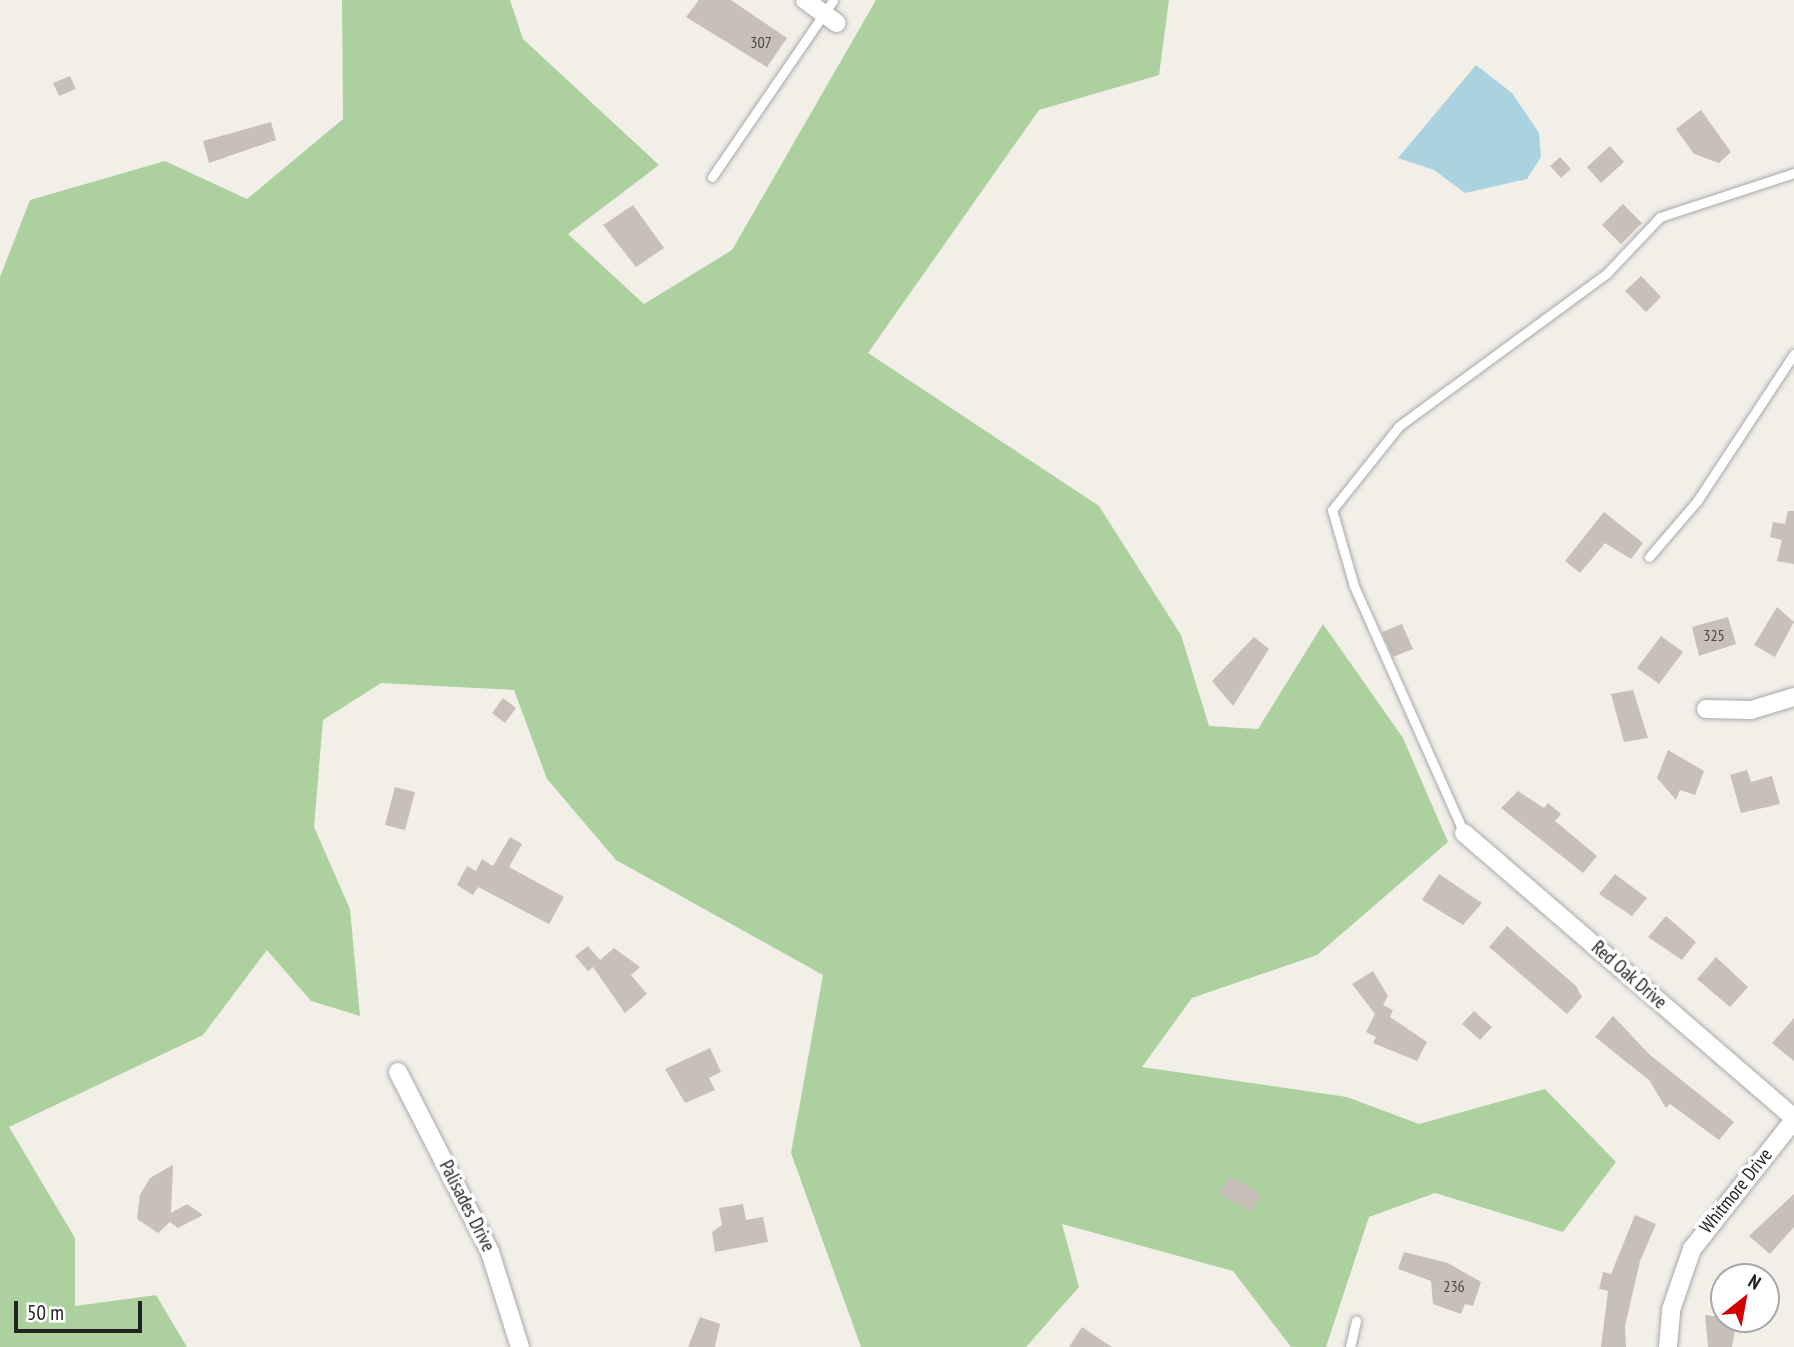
<!DOCTYPE html>
<style>
body{margin:0}
#map{position:relative;width:1794px;height:1347px;overflow:hidden;background:#f2efe9;font-family:"PT Sans Narrow",sans-serif}
div>[style]{position:absolute}
.forest>*{inset:0;background:#add19e}
.water>*{inset:0;background:#aad3df}
.building>*{inset:0;background:#c7bfb8}
.roads{filter:drop-shadow(0 0 2px #a9a9a9) drop-shadow(0 0 2px #a9a9a9)}
.lane>*{height:9px;margin:-4.5px;padding:0 4.5px;transform-origin:4.5px;border-radius:4.5px;background:#fff}
.street>*{height:18px;margin:-9px;padding:0 9px;transform-origin:9px;border-radius:9px;background:#fff}
span{translate:-50% -50%;white-space:nowrap;text-align:center;line-height:1.15;-webkit-text-stroke:7px #fff;paint-order:stroke}
.number-label{font-size:16px;color:#4b4948}
.number-label span{-webkit-text-stroke-width:0}
.street-label{font-size:19px;color:#222}
.north{position:absolute;left:1710px;top:1263px;width:70px;height:70px;box-sizing:border-box;background:#fff;border:2px solid #a7a7a7;border-radius:50%;rotate:31deg;font-size:19px;font-weight:700;line-height:28px;text-align:center;color:#222}
.north::after{content:'';display:block;margin:auto;width:24px;height:32px;background:#d40000;clip-path:polygon(50% 0,100% 100%,50% 72%,0 100%)}
.scale{position:absolute;left:14px;top:1301px;width:128px;height:32px;box-sizing:border-box;border:4px solid #222;border-top:0;padding-left:9px;font-size:21px;line-height:24px;white-space:nowrap;color:#222;-webkit-text-stroke:5px #fff;paint-order:stroke}
</style>
<div id="map">
<div class="forest">
<i style="clip-path:polygon(342px 0,510px 0,523px 39px,659px 165px,568px 234px,644px 304px,732px 250px,876px 0,1169px 0,1159px 75px,1039px 110px,868px 353px,1099px 506px,1181px 635px,1209px 726px,1258px 729px,1323px 624px,1403px 738px,1448px 842px,1317px 955px,1192px 998px,1142px 1067px,1347px 1097px,1419px 1124px,1545px 1089px,1616px 1162px,1563px 1232px,1435px 1193px,1369px 1217px,1326px 1347px,1291px 1347px,1233px 1271px,1062px 1224px,1079px 1287px,1026px 1347px,861px 1347px,791px 1153px,823px 975px,616px 860px,547px 779px,514px 690px,381px 683px,323px 720px,314px 827px,350px 909px,360px 1016px,311px 1001px,267px 950px,203px 1035px,9px 1127px,75px 1238px,75px 1306px,156px 1295px,187px 1347px,0 1347px,0 277px,30px 200px,165px 161px,247px 199px,343px 119px)"></i>
</div>
<div class="water">
<i style="clip-path:polygon(1476px 65px,1512px 93px,1539px 133px,1541px 157px,1527px 179px,1465px 193px,1434px 170px,1398px 158px)"></i>
</div>
<div class="building">
<i style="clip-path:polygon(699px 0,731px 0,787px 38px,767px 67px,686px 17px)"></i>
<i style="clip-path:polygon(70px 76px,76px 89px,59px 96px,53px 83px)"></i>
<i style="clip-path:polygon(1701px 110px,1731px 152px,1719px 163px,1694px 154px,1676px 129px)"></i>
<i style="clip-path:polygon(271px 122px,276px 140px,209px 163px,203px 141px)"></i>
<i style="clip-path:polygon(1610px 146px,1624px 162px,1601px 183px,1587px 167px)"></i>
<i style="clip-path:polygon(1560px 157px,1571px 169px,1561px 178px,1550px 166px)"></i>
<i style="clip-path:polygon(1623px 204px,1642px 223px,1621px 244px,1602px 225px)"></i>
<i style="clip-path:polygon(633px 205px,664px 248px,636px 267px,603px 225px)"></i>
<i style="clip-path:polygon(1641px 276px,1661px 297px,1646px 312px,1625px 291px)"></i>
<i style="clip-path:polygon(1788px 511px,1794px 511px,1794px 564px,1777px 561px,1782px 540px,1770px 537px,1773px 522px,1785px 524px)"></i>
<i style="clip-path:polygon(1604px 512px,1643px 543px,1631px 559px,1605px 543px,1580px 573px,1565px 561px)"></i>
<i style="clip-path:polygon(1777px 607px,1794px 622px,1775px 657px,1754px 645px)"></i>
<i style="clip-path:polygon(1728px 617px,1736px 644px,1699px 656px,1692px 627px)"></i>
<i style="clip-path:polygon(1402px 624px,1413px 649px,1393px 657px,1382px 632px)"></i>
<i style="clip-path:polygon(1661px 636px,1683px 652px,1659px 684px,1637px 668px)"></i>
<i style="clip-path:polygon(1254px 637px,1269px 649px,1233px 706px,1212px 681px)"></i>
<i style="clip-path:polygon(1633px 690px,1648px 738px,1624px 742px,1611px 694px)"></i>
<i style="clip-path:polygon(503px 698px,516px 708px,505px 723px,492px 713px)"></i>
<i style="clip-path:polygon(1668px 750px,1704px 771px,1695px 795px,1680px 790px,1676px 800px,1657px 778px)"></i>
<i style="clip-path:polygon(1747px 770px,1751px 782px,1772px 776px,1780px 804px,1741px 813px,1730px 775px)"></i>
<i style="clip-path:polygon(395px 787px,415px 792px,405px 830px,385px 825px)"></i>
<i style="clip-path:polygon(1518px 791px,1544px 808px,1548px 803px,1561px 814px,1555px 821px,1597px 856px,1583px 873px,1501px 808px)"></i>
<i style="clip-path:polygon(510px 837px,522px 844px,509px 867px,564px 897px,549px 924px,478px 887px,473px 895px,457px 885px,467px 866px,476px 871px,482px 859px,493px 866px)"></i>
<i style="clip-path:polygon(1439px 874px,1482px 903px,1463px 925px,1422px 900px)"></i>
<i style="clip-path:polygon(1615px 874px,1647px 898px,1632px 916px,1599px 894px)"></i>
<i style="clip-path:polygon(1666px 916px,1696px 942px,1682px 960px,1648px 937px)"></i>
<i style="clip-path:polygon(1507px 926px,1576px 986px,1582px 997px,1567px 1014px,1489px 947px)"></i>
<i style="clip-path:polygon(588px 946px,600px 960px,614px 948px,640px 967px,631px 975px,647px 994px,625px 1013px,593px 967px,588px 971px,575px 956px)"></i>
<i style="clip-path:polygon(1716px 957px,1748px 987px,1730px 1007px,1697px 979px)"></i>
<i style="clip-path:polygon(1373px 971px,1388px 996px,1383px 1005px,1393px 1010px,1390px 1017px,1427px 1042px,1417px 1061px,1373px 1043px,1376px 1037px,1366px 1032px,1375px 1014px,1352px 984px)"></i>
<i style="clip-path:polygon(1474px 1011px,1492px 1027px,1480px 1040px,1462px 1024px)"></i>
<i style="clip-path:polygon(1613px 1016px,1650px 1055px,1734px 1122px,1719px 1140px,1670px 1104px,1666px 1108px,1649px 1080px,1595px 1037px)"></i>
<i style="clip-path:polygon(1794px 1018px,1794px 1061px,1772px 1043px)"></i>
<i style="clip-path:polygon(710px 1048px,721px 1072px,709px 1078px,715px 1090px,685px 1103px,665px 1069px)"></i>
<i style="clip-path:polygon(173px 1165px,171px 1213px,187px 1204px,203px 1215px,178px 1228px,170px 1222px,158px 1233px,137px 1219px,140px 1195px,150px 1178px)"></i>
<i style="clip-path:polygon(1230px 1176px,1261px 1194px,1251px 1212px,1219px 1194px)"></i>
<i style="clip-path:polygon(1794px 1194px,1794px 1227px,1770px 1254px,1749px 1236px)"></i>
<i style="clip-path:polygon(743px 1204px,746px 1220px,763px 1217px,768px 1242px,715px 1252px,712px 1232px,722px 1225px,719px 1208px)"></i>
<i style="clip-path:polygon(1635px 1215px,1656px 1224px,1640px 1261px,1625px 1326px,1626px 1347px,1601px 1347px,1608px 1291px,1599px 1289px,1603px 1272px,1611px 1274px)"></i>
<i style="clip-path:polygon(1404px 1252px,1448px 1263px,1481px 1282px,1473px 1306px,1465px 1304px,1461px 1314px,1433px 1304px,1431px 1281px,1398px 1269px)"></i>
<i style="clip-path:polygon(1705px 1315px,1737px 1319px,1732px 1347px,1708px 1347px)"></i>
<i style="clip-path:polygon(700px 1317px,720px 1324px,715px 1347px,688px 1347px)"></i>
<i style="clip-path:polygon(1082px 1327px,1112px 1347px,1069px 1347px)"></i>
</div>
<div class="roads">
<div class="lane">
<i style="left:712px;top:177px;width:214px;rotate:-55.6deg"></i>
<i style="left:1649px;top:557px;width:74px;rotate:-49.4deg"></i>
<i style="left:1697px;top:501px;width:176px;rotate:-56.6deg"></i>
<i style="left:1464px;top:833px;width:270px;rotate:-114deg"></i>
<i style="left:1354px;top:586px;width:79px;rotate:-106.1deg"></i>
<i style="left:1332px;top:510px;width:107px;rotate:-51.4deg"></i>
<i style="left:1399px;top:426px;width:258px;rotate:-36.3deg"></i>
<i style="left:1607px;top:273px;width:77px;rotate:-46.6deg"></i>
<i style="left:1660px;top:217px;width:141px;rotate:-18.2deg"></i>
<i style="left:1350px;top:1347px;width:27px;rotate:-77deg"></i>
</div>
<div class="street">
<i style="left:805px;top:0;width:39px;rotate:36deg"></i>
<i style="left:1706px;top:709px;width:45px;rotate:1.3deg"></i>
<i style="left:1751px;top:710px;width:45px;rotate:-16.8deg"></i>
<i style="left:1464px;top:833px;width:436px;rotate:40.8deg"></i>
<i style="left:398px;top:1072px;width:202px;rotate:62.9deg"></i>
<i style="left:490px;top:1252px;width:100px;rotate:72.5deg"></i>
<i style="left:1668px;top:1347px;width:37px;rotate:-85deg"></i>
<i style="left:1671px;top:1310px;width:65px;rotate:-71deg"></i>
<i style="left:1692px;top:1249px;width:164px;rotate:-51.7deg"></i>
</div>
</div>
<div class="number-label">
<span style="left:761px;top:42px">307</span>
<span style="left:1714px;top:635px">325</span>
<span style="left:1454px;top:1286px">236</span>
</div>
<div class="street-label">
<span style="left:1629px;top:975px;rotate:41deg">Red Oak Drive</span>
<span style="left:1736px;top:1191px;rotate:-51deg">Whitmore Drive</span>
<span style="left:467px;top:1206px;rotate:63deg">Palisades Drive</span>
</div>
<div class="north">N</div>
<div class="scale">50 m</div>
</div>
